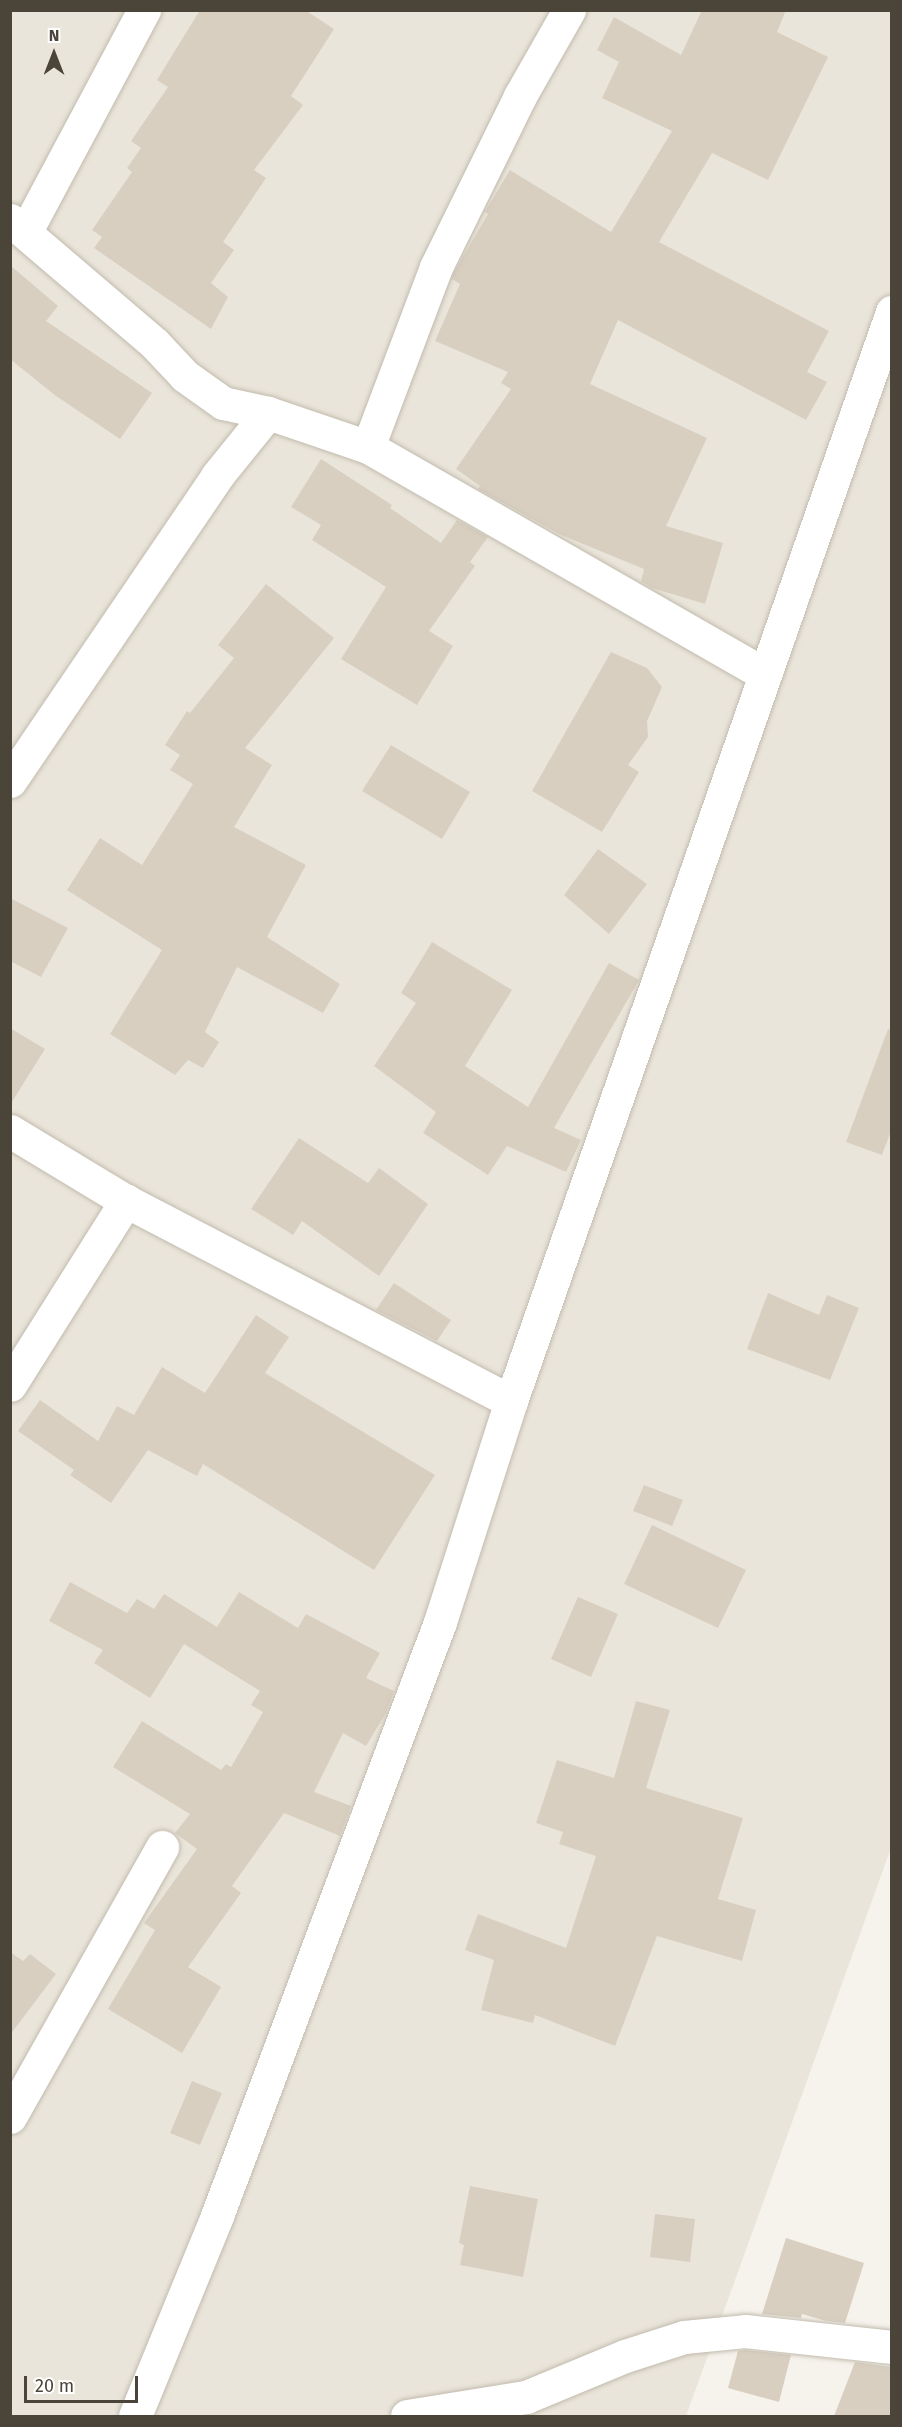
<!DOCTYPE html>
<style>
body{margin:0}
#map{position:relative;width:902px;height:2427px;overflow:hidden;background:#f6f3ec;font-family:"Fira Sans",sans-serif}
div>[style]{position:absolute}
.residential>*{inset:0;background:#eae5da}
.building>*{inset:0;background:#d8cfc1}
.roads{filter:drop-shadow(0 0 2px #c2bbae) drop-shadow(0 0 2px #c2bbae)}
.minor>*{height:33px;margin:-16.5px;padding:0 16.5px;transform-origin:16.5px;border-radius:16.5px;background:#fff}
.tertiary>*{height:33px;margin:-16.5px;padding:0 16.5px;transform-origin:16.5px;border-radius:16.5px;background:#fff}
span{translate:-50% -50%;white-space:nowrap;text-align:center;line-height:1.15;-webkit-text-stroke:5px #fff;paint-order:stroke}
.frame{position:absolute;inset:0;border:12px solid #4b4439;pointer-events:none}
.north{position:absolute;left:24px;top:24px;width:60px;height:60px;-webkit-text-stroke:4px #fff;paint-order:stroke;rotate:0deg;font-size:16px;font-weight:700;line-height:24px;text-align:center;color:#4b4439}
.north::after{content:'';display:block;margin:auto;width:21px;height:27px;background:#4b4439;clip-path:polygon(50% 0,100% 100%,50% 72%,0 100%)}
.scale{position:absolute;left:24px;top:2376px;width:114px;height:27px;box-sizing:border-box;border:3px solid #4b4439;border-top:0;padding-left:8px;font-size:18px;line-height:21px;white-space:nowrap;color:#4b4439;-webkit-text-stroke:4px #fff;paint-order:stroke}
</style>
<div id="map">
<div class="residential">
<i style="clip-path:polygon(11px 11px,891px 11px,891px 1848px,686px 2416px,11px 2416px)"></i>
</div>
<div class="building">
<i style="clip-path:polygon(200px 10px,305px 10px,334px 29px,291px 96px,303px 105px,254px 170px,266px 178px,223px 242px,234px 250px,211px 283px,228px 297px,211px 329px,94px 248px,102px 237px,92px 230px,132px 172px,127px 168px,141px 148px,131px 141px,168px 87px,157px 80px)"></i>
<i style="clip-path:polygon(702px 10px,786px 10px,777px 32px,828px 57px,768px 180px,712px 153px,659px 242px,829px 331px,807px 372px,827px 382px,806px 420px,618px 320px,590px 384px,707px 438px,666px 526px,723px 543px,705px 604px,652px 588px,641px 581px,644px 569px,559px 534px,478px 489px,480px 486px,456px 469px,511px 389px,501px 383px,508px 372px,435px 341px,460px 284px,452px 279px,453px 274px,488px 214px,485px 212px,510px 170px,611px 232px,672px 131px,602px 98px,619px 62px,597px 50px,614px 17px,681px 55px)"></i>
<i style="clip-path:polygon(10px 265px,58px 306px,46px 321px,152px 393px,120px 439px,56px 396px,10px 359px)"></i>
<i style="clip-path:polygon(321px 459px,392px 505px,390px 508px,441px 543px,457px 520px,488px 537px,470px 562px,475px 566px,429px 631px,453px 646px,417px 705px,341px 659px,386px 587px,312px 540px,321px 525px,291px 507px)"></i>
<i style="clip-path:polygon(266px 584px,334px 638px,245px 748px,272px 765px,234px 827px,306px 865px,267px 937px,340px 984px,323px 1013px,237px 967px,205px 1032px,219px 1042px,203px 1068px,188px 1060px,175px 1075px,110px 1034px,162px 950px,67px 890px,100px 838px,142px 865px,193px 784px,170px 770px,180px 755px,165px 745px,187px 711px,190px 713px,234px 658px,218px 645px)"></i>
<i style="clip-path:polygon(611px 652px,647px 668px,662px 687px,647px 721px,648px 737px,628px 765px,639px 772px,602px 832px,532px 791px)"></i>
<i style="clip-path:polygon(391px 745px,470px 792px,442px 839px,362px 791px)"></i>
<i style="clip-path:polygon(598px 849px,647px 884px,609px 934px,564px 895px)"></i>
<i style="clip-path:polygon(10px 898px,68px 928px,41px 977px,10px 961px)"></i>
<i style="clip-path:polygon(432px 942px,512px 990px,465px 1066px,528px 1107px,609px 963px,639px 980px,554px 1128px,581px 1140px,566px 1172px,507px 1146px,488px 1175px,423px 1133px,436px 1112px,374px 1066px,416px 1003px,401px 993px)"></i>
<i style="clip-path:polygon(10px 1028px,45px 1049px,10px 1105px)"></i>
<i style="clip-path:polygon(888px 1029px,891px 1030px,891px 1131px,882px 1155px,846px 1142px)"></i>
<i style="clip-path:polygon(299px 1138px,368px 1183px,379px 1168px,428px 1204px,379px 1276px,302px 1221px,293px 1235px,251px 1209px)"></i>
<i style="clip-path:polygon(394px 1283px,451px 1320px,437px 1341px,376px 1310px)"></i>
<i style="clip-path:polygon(768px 1293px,819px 1315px,827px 1295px,859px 1308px,830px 1380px,747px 1349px)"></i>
<i style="clip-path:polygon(256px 1315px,289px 1337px,265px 1373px,435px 1475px,374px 1570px,203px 1464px,197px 1476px,148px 1450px,111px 1503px,70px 1475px,74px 1470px,18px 1431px,40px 1400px,98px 1441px,117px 1406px,134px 1415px,162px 1367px,205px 1393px)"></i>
<i style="clip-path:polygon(644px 1485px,683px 1500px,672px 1526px,633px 1511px)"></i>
<i style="clip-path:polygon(652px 1525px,746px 1570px,718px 1628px,624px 1584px)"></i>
<i style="clip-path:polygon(70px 1582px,127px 1613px,137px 1599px,154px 1609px,164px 1594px,217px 1627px,239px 1592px,298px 1628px,306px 1614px,380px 1653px,366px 1678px,394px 1691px,386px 1713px,366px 1746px,343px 1733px,314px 1792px,351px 1806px,340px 1836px,284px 1813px,232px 1886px,241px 1893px,188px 1967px,221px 1987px,182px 2053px,108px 2009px,155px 1930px,144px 1923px,197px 1849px,175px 1833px,190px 1814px,113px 1767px,142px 1721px,221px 1770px,226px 1764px,231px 1767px,263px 1712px,251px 1705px,260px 1691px,184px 1644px,150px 1698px,94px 1663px,103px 1650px,49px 1621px)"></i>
<i style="clip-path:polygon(578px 1597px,618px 1614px,591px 1677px,551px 1659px)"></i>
<i style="clip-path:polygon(636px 1701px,670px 1710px,646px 1788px,743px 1818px,718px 1899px,756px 1910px,742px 1961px,657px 1936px,615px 2046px,535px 2015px,533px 2023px,481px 2010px,494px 1960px,465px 1950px,478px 1914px,566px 1948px,596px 1856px,559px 1844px,563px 1832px,536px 1823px,557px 1760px,614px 1778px)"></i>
<i style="clip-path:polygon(10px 1952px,23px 1961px,30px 1954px,56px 1974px,10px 2035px)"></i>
<i style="clip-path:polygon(192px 2081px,222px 2093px,200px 2145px,170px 2133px)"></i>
<i style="clip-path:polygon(470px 2186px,538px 2199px,523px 2277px,460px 2265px,464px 2245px,459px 2243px)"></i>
<i style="clip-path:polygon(655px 2214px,695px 2219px,690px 2262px,650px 2257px)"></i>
<i style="clip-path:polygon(786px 2238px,864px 2263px,845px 2323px,826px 2321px,802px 2314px,801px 2318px,762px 2314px)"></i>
<i style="clip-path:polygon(745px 2350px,791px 2355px,779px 2402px,728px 2388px,738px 2351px)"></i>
<i style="clip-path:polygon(855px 2362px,891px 2367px,891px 2416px,834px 2416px)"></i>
</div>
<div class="roads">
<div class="minor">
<i style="left:10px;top:220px;width:191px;rotate:40.5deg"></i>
<i style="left:155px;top:344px;width:44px;rotate:46.8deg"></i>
<i style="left:185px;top:376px;width:47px;rotate:35.4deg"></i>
<i style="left:223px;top:403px;width:46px;rotate:12.5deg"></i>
<i style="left:268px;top:413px;width:106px;rotate:18.8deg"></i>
<i style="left:368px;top:447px;width:457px;rotate:29.8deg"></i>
<i style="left:26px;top:231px;width:251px;rotate:-61.9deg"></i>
<i style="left:368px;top:447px;width:192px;rotate:-69.3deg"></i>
<i style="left:436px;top:267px;width:191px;rotate:-63.8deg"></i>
<i style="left:520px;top:96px;width:99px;rotate:-60.3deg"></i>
<i style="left:10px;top:781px;width:369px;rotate:-55.8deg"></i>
<i style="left:217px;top:476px;width:81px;rotate:-51deg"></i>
<i style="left:10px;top:1131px;width:135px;rotate:31.1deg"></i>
<i style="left:126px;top:1201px;width:434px;rotate:27.5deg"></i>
<i style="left:10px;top:1385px;width:218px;rotate:-57.8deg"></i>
<i style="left:10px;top:2117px;width:310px;rotate:-60.6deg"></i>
<i style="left:407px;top:2416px;width:121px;rotate:-9.1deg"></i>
<i style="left:526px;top:2397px;width:107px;rotate:-22.5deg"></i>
<i style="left:625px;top:2356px;width:62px;rotate:-17.9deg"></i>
<i style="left:684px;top:2337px;width:61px;rotate:-5.6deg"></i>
<i style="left:745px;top:2331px;width:148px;rotate:6.2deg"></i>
</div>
<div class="tertiary">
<i style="left:135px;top:2416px;width:216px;rotate:-67.7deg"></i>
<i style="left:217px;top:2216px;width:634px;rotate:-69.42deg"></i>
<i style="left:440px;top:1622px;width:232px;rotate:-72.2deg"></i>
<i style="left:511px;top:1401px;width:1154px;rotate:-70.72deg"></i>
</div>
</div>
<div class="frame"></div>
<div class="north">N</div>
<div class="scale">20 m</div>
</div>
